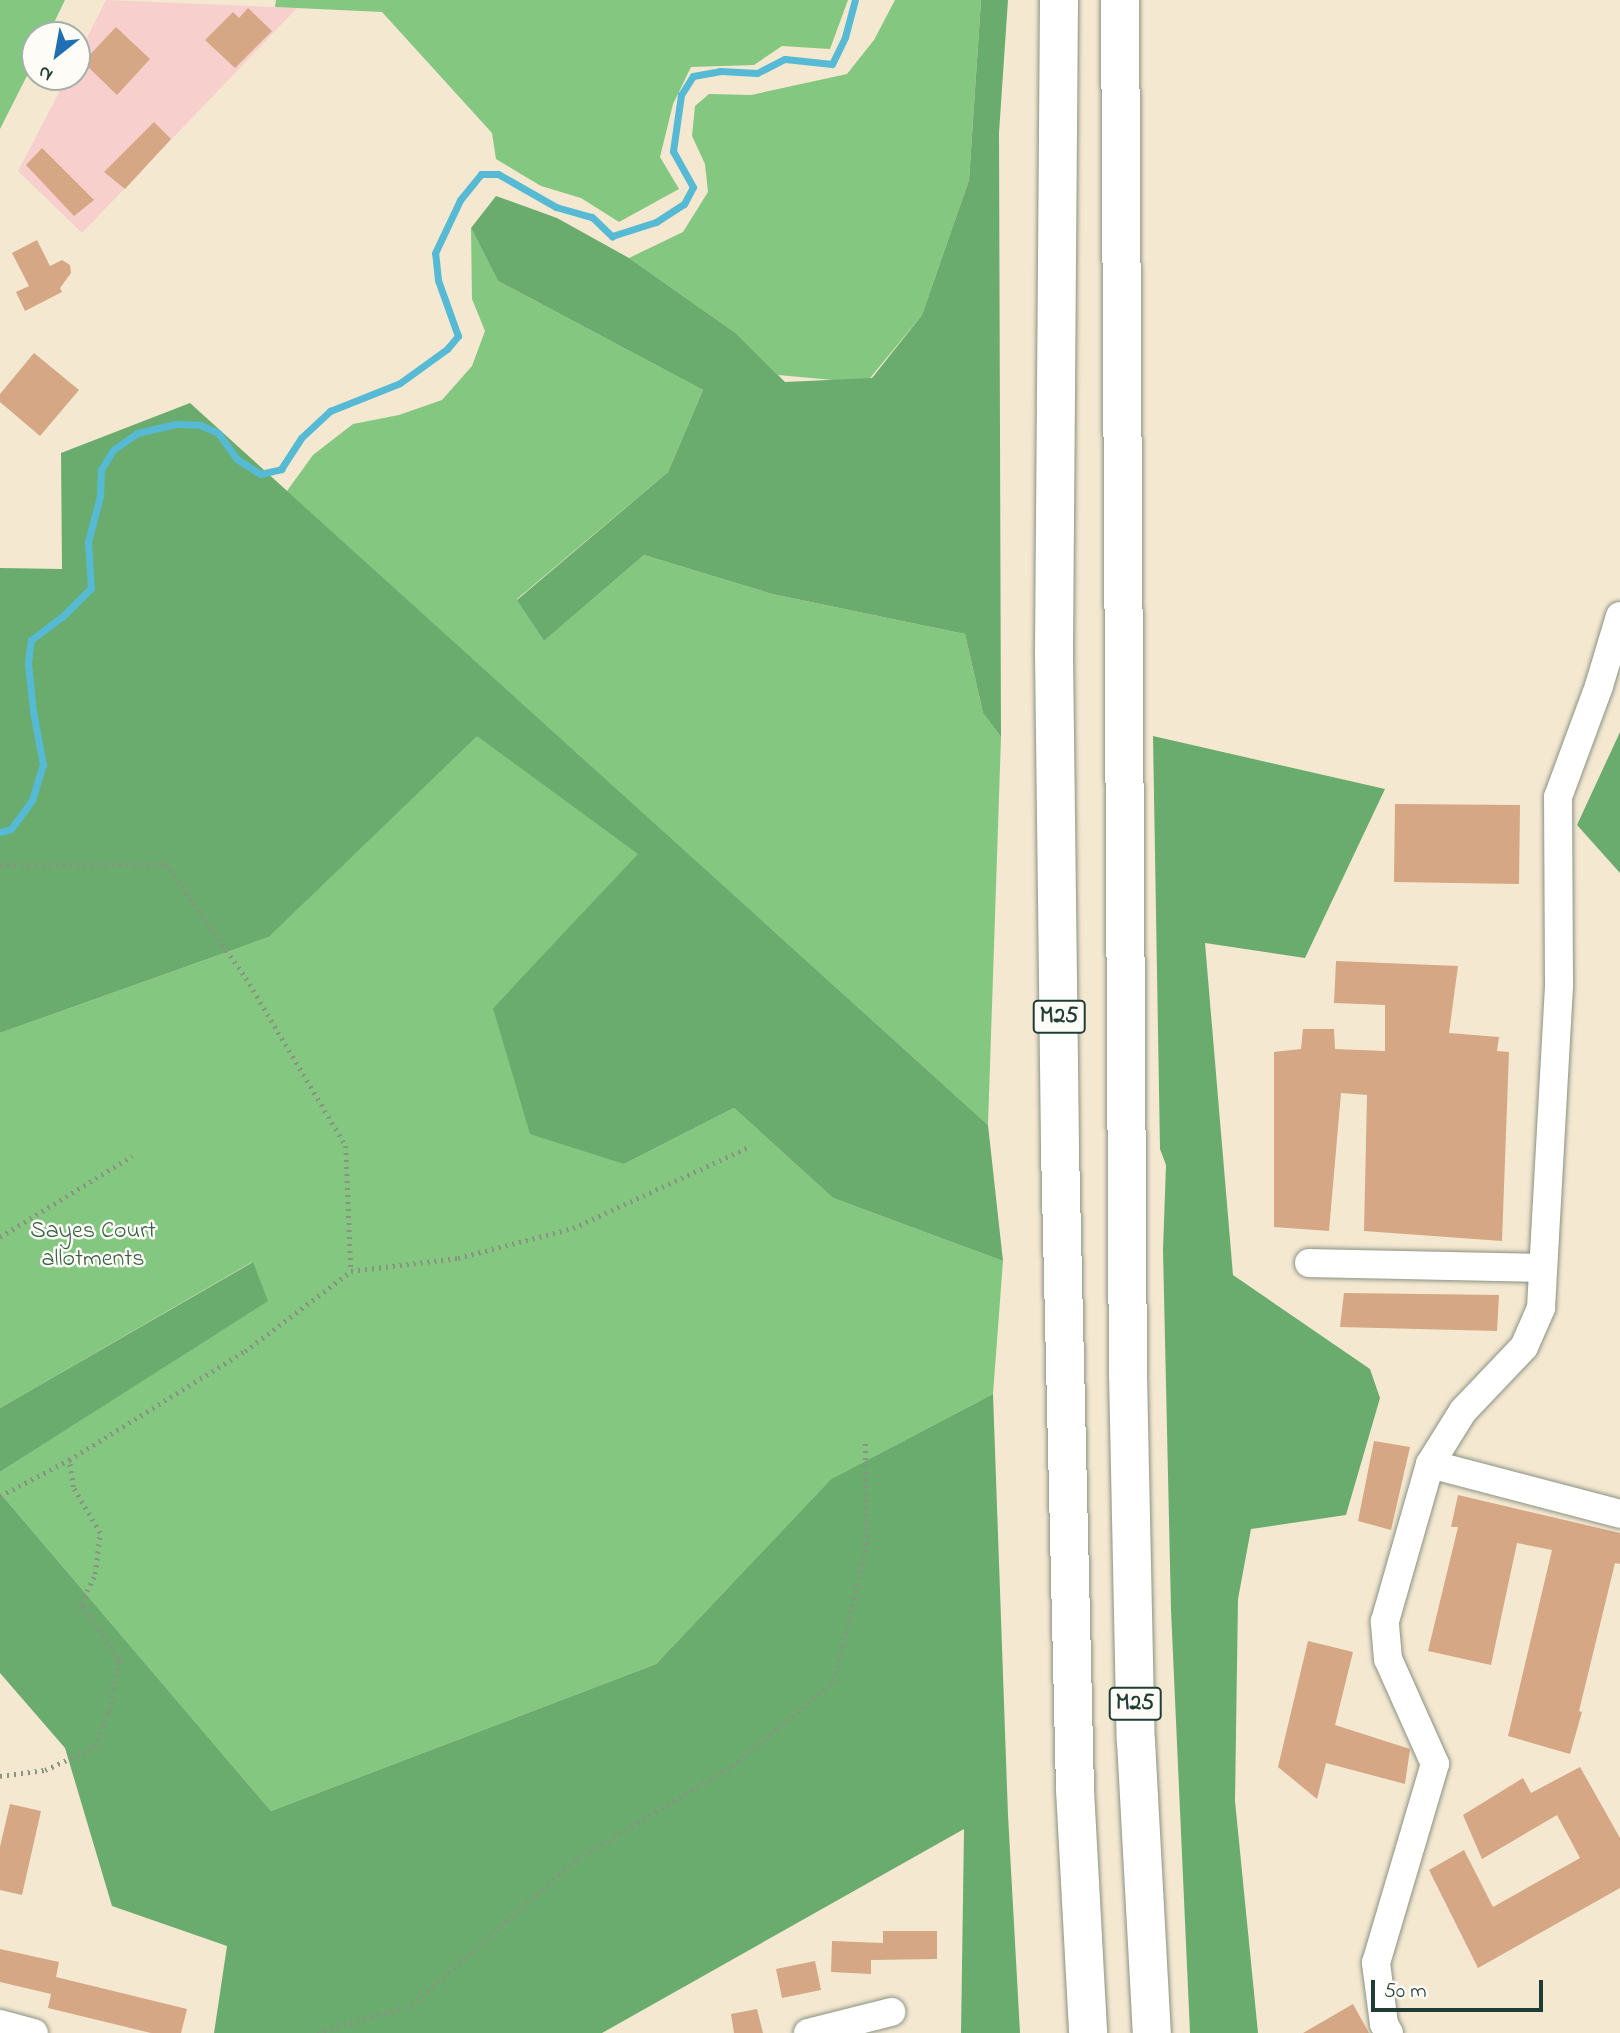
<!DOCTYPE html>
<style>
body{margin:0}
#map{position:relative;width:1620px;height:2033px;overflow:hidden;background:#f4e8d1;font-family:"Indie Flower",sans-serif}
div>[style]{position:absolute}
.built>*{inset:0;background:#f7d0ce}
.green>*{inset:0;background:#83c780}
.forest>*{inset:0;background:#6aac6e}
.stream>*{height:7px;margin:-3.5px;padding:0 3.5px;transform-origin:3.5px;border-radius:3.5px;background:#56bad5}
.building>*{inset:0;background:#d5a784}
.path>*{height:4.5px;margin-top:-2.25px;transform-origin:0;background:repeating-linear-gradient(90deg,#8a9282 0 2px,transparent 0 7px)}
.roads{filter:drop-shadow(0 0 2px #8a9282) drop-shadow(0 0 2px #8a9282)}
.minor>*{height:28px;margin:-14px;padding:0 14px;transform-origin:14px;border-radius:14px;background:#fff}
.highway>*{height:38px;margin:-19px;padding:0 19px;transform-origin:19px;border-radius:19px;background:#fff}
span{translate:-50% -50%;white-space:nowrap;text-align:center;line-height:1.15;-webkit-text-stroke:5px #fdfcf7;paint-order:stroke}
.shield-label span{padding:2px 5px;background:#fdfcf7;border:2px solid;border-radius:5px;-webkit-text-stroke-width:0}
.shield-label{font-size:23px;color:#1f3d34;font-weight:700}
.park-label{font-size:24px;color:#386047}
.north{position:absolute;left:21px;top:21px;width:70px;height:70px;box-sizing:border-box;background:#fdfcf7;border:2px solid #a4b0a9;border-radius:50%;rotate:211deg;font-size:19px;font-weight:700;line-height:28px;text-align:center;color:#1f3d34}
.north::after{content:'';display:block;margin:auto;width:24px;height:32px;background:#1f6fb2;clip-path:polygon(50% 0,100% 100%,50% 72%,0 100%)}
.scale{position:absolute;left:1371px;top:1980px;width:172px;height:32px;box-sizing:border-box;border:4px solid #1f3d34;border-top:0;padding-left:9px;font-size:21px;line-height:24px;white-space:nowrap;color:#1f3d34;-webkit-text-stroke:5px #fdfcf7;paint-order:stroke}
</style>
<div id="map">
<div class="built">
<i style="clip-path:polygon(106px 0,297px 8px,82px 233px,18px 171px,67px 77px,77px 77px,77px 57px)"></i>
</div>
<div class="green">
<i style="clip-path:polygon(0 0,65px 0,48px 35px,35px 35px,35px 60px,0 129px)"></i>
<i style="clip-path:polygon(276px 0,848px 0,830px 49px,782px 46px,754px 65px,691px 67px,673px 104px,660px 157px,679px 189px,619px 222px,581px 198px,541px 186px,496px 159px,492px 133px,382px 12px,275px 7px)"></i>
<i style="clip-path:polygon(895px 0,981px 0,969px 180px,922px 315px,866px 383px,778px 375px,737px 334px,629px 258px,683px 232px,708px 192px,705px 164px,692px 136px,695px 106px,709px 94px,751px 95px,847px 74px,874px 40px)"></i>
<i style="clip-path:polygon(471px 228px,498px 281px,703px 390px,668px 472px,517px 599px,544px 641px,644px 555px,772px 594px,965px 634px,983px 713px,1001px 737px,988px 1125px,287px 491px,313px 455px,353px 424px,399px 415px,442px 400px,472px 366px,485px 331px,472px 299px)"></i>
<i style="clip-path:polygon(477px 735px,639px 854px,493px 1008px,624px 1164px,734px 1108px,833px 1198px,1003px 1261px,993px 1394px,831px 1479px,656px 1664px,271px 1811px,0 1493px,0 1472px,267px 1301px,252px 1262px,0 1408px,0 1033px,269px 937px)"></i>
</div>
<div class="forest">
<i style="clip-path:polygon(981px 0,1008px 0,999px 133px,1001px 737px,983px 713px,965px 634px,772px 594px,644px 555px,544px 641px,517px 600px,668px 472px,703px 390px,498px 281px,471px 228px,496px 196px,557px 218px,629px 258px,737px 334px,785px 382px,872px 378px,922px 315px,969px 180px)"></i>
<i style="clip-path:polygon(190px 403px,988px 1125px,1003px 1261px,833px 1198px,734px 1108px,624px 1164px,530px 1134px,493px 1008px,638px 854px,477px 736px,269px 937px,0 1033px,0 568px,62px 569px,61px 453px)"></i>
<i style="clip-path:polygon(1620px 732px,1620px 873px,1577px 825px)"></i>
<i style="clip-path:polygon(1153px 736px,1385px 789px,1305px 958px,1205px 943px,1233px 1275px,1370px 1369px,1380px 1398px,1346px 1515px,1251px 1529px,1238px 1599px,1235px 1801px,1258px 2033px,1190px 2033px,1171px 1610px,1163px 1250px,1166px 1165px,1160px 1149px)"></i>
<i style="clip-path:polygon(253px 1262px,268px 1301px,0 1472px,0 1408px)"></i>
<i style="clip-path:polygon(993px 1394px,1008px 1815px,1020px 2033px,961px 2033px,964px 1829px,602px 2033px,214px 2033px,227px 1946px,112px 1906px,65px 1748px,0 1673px,0 1493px,271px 1811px,656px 1664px,831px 1479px)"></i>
</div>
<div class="stream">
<i style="left:0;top:832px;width:11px;rotate:-15deg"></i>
<i style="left:11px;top:829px;width:36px;rotate:-54deg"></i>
<i style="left:32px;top:800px;width:37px;rotate:-73deg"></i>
<i style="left:43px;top:765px;width:55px;rotate:-100.5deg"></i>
<i style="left:33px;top:711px;width:48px;rotate:-95.9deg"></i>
<i style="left:28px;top:663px;width:23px;rotate:-83deg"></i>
<i style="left:31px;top:640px;width:39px;rotate:-37deg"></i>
<i style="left:62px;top:617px;width:41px;rotate:-45deg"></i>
<i style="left:91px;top:588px;width:46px;rotate:-93.7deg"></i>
<i style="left:88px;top:542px;width:48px;rotate:-75.4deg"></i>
<i style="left:100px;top:496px;width:26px;rotate:-88deg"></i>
<i style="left:101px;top:470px;width:23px;rotate:-59deg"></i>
<i style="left:113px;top:450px;width:29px;rotate:-35deg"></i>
<i style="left:137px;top:433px;width:40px;rotate:-13deg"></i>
<i style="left:176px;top:424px;width:24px;rotate:2deg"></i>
<i style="left:200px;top:425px;width:20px;rotate:24deg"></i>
<i style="left:218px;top:433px;width:32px;rotate:54deg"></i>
<i style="left:237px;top:459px;width:27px;rotate:33deg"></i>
<i style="left:260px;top:474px;width:22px;rotate:-13deg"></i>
<i style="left:281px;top:469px;width:37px;rotate:-57deg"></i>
<i style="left:301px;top:438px;width:40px;rotate:-43deg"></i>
<i style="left:330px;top:411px;width:75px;rotate:-21.8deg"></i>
<i style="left:400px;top:383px;width:58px;rotate:-35.9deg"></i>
<i style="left:447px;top:349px;width:17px;rotate:-50deg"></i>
<i style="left:458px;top:336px;width:59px;rotate:-109.7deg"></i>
<i style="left:438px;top:280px;width:27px;rotate:-96deg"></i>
<i style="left:435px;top:253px;width:59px;rotate:-64.7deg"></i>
<i style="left:460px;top:200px;width:33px;rotate:-51deg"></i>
<i style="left:481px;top:174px;width:17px"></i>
<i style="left:498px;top:174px;width:67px;rotate:29.6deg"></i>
<i style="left:556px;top:207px;width:37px;rotate:16deg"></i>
<i style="left:592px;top:217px;width:28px;rotate:44deg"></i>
<i style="left:612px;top:236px;width:46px;rotate:-17.7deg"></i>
<i style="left:656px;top:222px;width:33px;rotate:-33deg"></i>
<i style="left:684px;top:204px;width:19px;rotate:-62deg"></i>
<i style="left:693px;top:187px;width:41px;rotate:-119.1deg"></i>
<i style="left:673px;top:151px;width:57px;rotate:-81.9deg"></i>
<i style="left:681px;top:95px;width:22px;rotate:-58deg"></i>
<i style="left:693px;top:76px;width:27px;rotate:-10deg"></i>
<i style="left:720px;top:71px;width:37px;rotate:3deg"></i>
<i style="left:757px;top:73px;width:31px;rotate:-27deg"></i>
<i style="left:785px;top:59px;width:47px;rotate:6.1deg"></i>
<i style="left:832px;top:64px;width:30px;rotate:-64deg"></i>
<i style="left:845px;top:37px;width:38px;rotate:-75deg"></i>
</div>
<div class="building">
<i style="clip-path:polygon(248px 8px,272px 31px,235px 68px,205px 40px,233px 12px,239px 18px)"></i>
<i style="clip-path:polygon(116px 27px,150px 59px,117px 95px,83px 62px)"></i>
<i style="clip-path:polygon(154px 122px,171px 139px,125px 189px,104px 172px)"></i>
<i style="clip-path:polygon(42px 148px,94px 200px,74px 216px,26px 165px)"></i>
<i style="clip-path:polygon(37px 240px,50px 266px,62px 260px,70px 265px,71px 273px,60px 288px,62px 292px,25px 311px,16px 292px,29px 286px,12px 253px)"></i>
<i style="clip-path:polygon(34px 353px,79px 390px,40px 436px,0 402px,0 394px)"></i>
<i style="clip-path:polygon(1395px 804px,1520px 805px,1519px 884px,1394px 882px)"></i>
<i style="clip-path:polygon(1336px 961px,1458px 966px,1449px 1033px,1499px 1037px,1497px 1051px,1509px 1052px,1502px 1241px,1364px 1231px,1367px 1095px,1341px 1093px,1329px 1231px,1274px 1227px,1274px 1052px,1301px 1049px,1303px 1029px,1334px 1029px,1335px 1049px,1385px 1051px,1385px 1005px,1334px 1003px)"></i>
<i style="clip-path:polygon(1344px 1293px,1499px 1295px,1497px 1331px,1340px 1327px)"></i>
<i style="clip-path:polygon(1374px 1441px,1410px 1447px,1391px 1530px,1358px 1521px)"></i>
<i style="clip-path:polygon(1458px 1495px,1620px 1533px,1620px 1564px,1615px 1563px,1579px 1711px,1582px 1712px,1570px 1754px,1508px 1736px,1552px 1550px,1517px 1543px,1491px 1665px,1428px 1651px,1458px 1527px,1451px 1527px)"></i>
<i style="clip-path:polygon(1308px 1641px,1353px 1652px,1335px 1725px,1410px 1749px,1405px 1784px,1326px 1763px,1317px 1799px,1278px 1767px)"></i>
<i style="clip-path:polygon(1580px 1767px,1620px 1838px,1620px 1888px,1478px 1968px,1429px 1870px,1464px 1850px,1493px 1907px,1580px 1858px,1557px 1815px,1482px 1859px,1463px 1815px,1523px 1778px,1531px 1793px)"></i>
<i style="clip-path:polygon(10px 1804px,41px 1811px,22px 1895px,0 1890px,0 1847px)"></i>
<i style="clip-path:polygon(883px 1931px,937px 1931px,937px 1959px,871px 1960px,871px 1974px,831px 1972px,832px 1941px,883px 1943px)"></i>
<i style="clip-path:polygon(0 1949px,59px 1962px,56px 1977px,187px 2009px,181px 2033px,151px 2033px,48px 2008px,51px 1994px,0 1982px)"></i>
<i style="clip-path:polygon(815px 1961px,821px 1990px,782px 1998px,776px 1969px)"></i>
<i style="clip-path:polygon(1353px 2004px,1369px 2033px,1303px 2033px)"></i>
<i style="clip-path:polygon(757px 2009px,763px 2033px,734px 2033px,731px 2014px)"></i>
</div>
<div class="path">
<i style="left:0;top:865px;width:166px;rotate:-0.3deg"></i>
<i style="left:166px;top:864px;width:139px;rotate:54.9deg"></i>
<i style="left:246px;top:978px;width:196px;rotate:59.2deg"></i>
<i style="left:346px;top:1146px;width:125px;rotate:87.7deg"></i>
<i style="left:0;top:1237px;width:155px;rotate:-31.5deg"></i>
<i style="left:0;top:1496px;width:78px;rotate:-27.6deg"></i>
<i style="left:0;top:1776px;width:45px;rotate:-7.6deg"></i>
<i style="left:45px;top:1770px;width:55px;rotate:-24.7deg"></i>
<i style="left:95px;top:1747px;width:39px;rotate:-69deg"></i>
<i style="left:109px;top:1711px;width:52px;rotate:-78.9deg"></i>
<i style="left:119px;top:1660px;width:68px;rotate:-124.2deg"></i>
<i style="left:81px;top:1604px;width:33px;rotate:-65deg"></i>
<i style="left:95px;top:1574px;width:41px;rotate:-83deg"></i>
<i style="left:100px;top:1533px;width:53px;rotate:-120.4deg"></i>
<i style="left:73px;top:1487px;width:27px;rotate:-98deg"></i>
<i style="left:69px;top:1460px;width:207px;rotate:-31.8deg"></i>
<i style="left:245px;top:1351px;width:133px;rotate:-37deg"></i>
<i style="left:351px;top:1271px;width:108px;rotate:-6.9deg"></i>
<i style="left:458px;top:1258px;width:119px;rotate:-14.6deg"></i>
<i style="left:573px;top:1228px;width:196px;rotate:-24.7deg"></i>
<i style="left:317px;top:2033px;width:98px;rotate:-16.6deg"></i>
<i style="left:411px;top:2005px;width:221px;rotate:-41.3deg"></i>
<i style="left:577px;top:1859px;width:181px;rotate:-31deg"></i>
<i style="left:732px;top:1766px;width:133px;rotate:-39.8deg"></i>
<i style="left:834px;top:1681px;width:141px;rotate:-76.5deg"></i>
<i style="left:867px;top:1544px;width:102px;rotate:-91.1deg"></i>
</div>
<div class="roads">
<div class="minor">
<i style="left:1309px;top:1263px;width:234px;rotate:1.2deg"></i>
<i style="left:1430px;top:1464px;width:196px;rotate:14.7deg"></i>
<i style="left:0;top:2024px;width:35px;rotate:15deg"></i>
<i style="left:808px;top:2033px;width:86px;rotate:-14.2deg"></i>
<i style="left:1389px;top:2033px;width:10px;rotate:-119deg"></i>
<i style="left:1384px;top:2024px;width:62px;rotate:-97.5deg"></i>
<i style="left:1376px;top:1963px;width:208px;rotate:-73.5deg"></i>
<i style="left:1435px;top:1764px;width:115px;rotate:-114.1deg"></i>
<i style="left:1388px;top:1659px;width:38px;rotate:-95deg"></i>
<i style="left:1385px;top:1621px;width:163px;rotate:-74deg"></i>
<i style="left:1430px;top:1464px;width:62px;rotate:-58.1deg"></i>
<i style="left:1463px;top:1411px;width:88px;rotate:-46.4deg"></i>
<i style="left:1524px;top:1347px;width:43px;rotate:-66.4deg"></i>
<i style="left:1541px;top:1308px;width:324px;rotate:-86.8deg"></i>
<i style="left:1559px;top:985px;width:188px;rotate:-90.3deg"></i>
<i style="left:1558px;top:797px;width:118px;rotate:-69.7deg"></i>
<i style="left:1599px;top:686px;width:73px;rotate:-73.3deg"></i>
</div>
<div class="highway">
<i style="left:1059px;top:0;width:654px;rotate:90.44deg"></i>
<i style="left:1054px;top:654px;width:495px;rotate:89.3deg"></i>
<i style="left:1060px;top:1149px;width:641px;rotate:88.66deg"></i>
<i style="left:1075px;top:1790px;width:243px;rotate:86.9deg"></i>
<i style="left:1120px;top:0;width:1374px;rotate:89.67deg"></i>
<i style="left:1128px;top:1374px;width:367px;rotate:88.8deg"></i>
<i style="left:1136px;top:1741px;width:292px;rotate:86.9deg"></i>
</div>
</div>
<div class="shield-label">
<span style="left:1059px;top:1017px">M25</span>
<span style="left:1135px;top:1704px">M25</span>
</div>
<div class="park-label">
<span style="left:93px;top:1246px">Sayes Court<br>allotments</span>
</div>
<div class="north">N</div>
<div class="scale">50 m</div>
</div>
